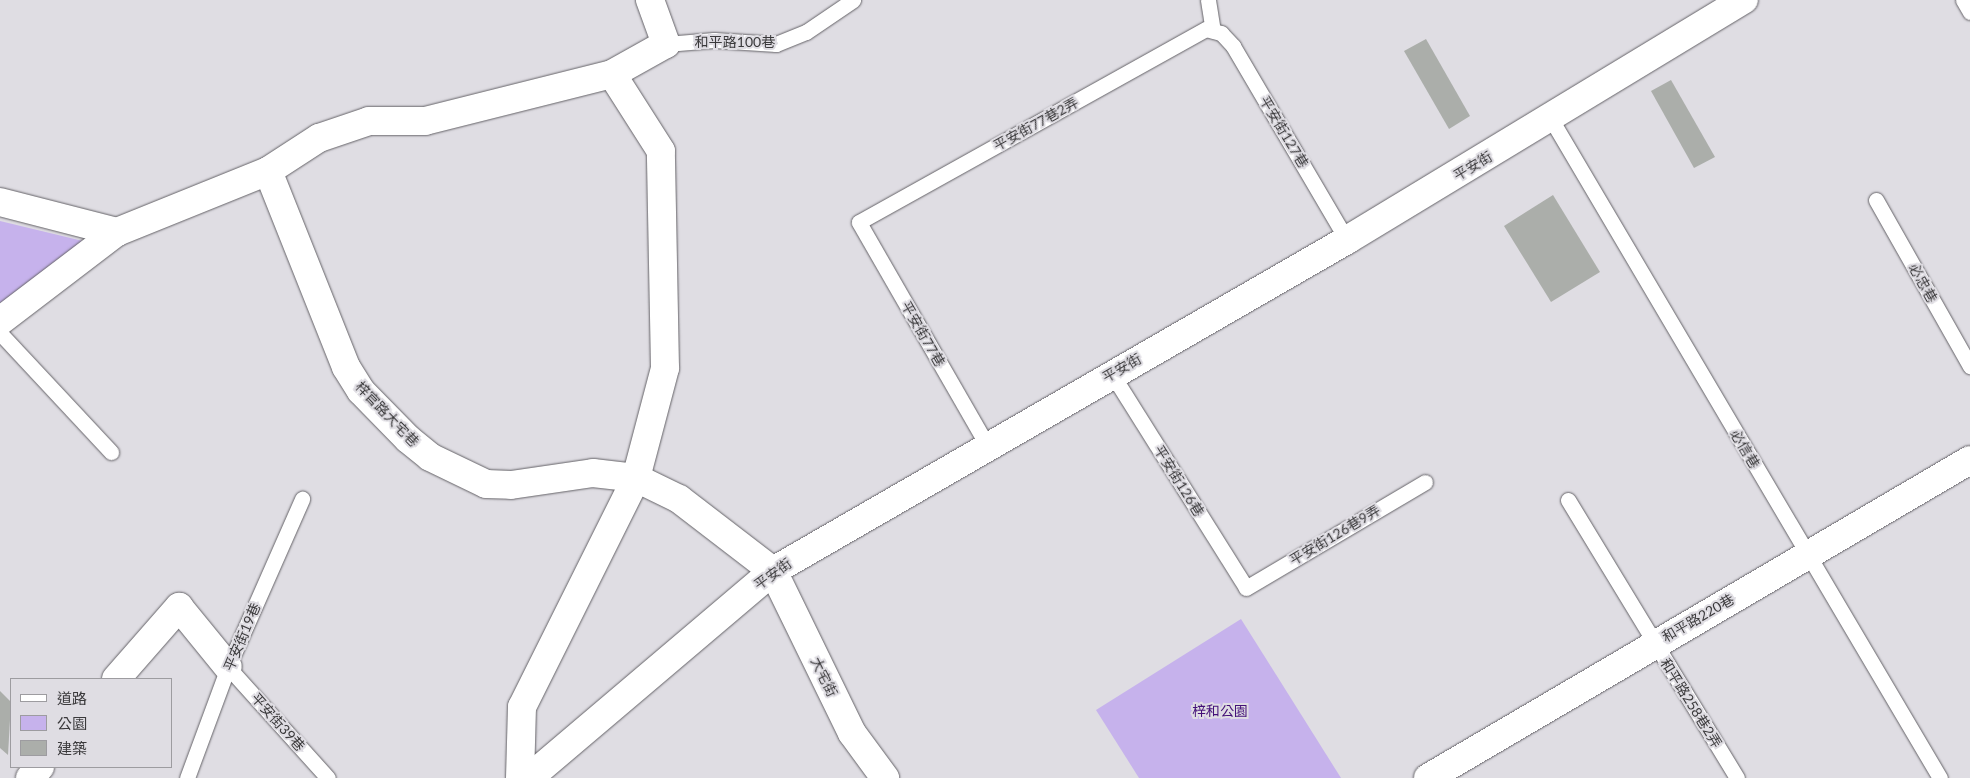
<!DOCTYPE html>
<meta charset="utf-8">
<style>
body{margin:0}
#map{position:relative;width:1970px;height:778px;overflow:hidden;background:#dfdde3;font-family:Lato,"Noto Sans TC",sans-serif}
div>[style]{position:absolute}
.green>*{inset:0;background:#c6b2ec}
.building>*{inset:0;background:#abaeaa}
.roads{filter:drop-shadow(0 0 1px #646267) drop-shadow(0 0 1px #646267)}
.lane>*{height:15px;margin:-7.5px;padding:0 7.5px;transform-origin:7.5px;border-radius:7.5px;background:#fff}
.street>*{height:28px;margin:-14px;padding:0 14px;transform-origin:14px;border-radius:14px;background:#fff}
span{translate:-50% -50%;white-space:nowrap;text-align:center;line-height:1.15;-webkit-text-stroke:4px #dfdde3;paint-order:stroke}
.street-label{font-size:14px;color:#3b3a3c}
.park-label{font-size:14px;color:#441178}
.legend{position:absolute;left:10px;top:678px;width:162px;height:90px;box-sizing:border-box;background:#dfdde3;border:1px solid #9d9ca0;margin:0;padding:6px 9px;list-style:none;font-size:15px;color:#3b3a3c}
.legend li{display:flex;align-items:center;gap:10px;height:25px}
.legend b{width:25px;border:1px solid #9d9ca0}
</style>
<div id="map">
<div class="green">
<i style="clip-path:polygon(0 221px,87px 242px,0 304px)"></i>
<i style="clip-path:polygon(1241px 619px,1341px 778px,1139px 778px,1096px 710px)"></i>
</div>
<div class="building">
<i style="clip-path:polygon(1426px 39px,1470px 116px,1449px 129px,1404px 51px)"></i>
<i style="clip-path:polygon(1671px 80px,1715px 157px,1694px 168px,1651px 91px)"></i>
<i style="clip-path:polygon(1553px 195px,1600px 272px,1551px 302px,1504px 226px)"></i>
<i style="clip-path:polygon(0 691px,11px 702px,8px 755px,0 748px)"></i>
</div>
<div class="roads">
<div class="lane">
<i style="left:1208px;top:0;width:31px;rotate:81deg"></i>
<i style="left:1963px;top:0;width:14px;rotate:60deg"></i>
<i style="left:666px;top:44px;width:48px;rotate:-4.8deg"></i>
<i style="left:714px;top:40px;width:62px;rotate:3.7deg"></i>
<i style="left:776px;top:44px;width:32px;rotate:-22deg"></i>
<i style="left:806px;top:32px;width:57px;rotate:-34.2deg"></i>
<i style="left:1551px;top:119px;width:765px;rotate:59.45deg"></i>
<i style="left:1876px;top:200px;width:191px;rotate:60.5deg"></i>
<i style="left:0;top:333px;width:163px;rotate:47deg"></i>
<i style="left:1112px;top:374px;width:252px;rotate:57.9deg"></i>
<i style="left:1246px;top:588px;width:208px;rotate:-30.6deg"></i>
<i style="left:987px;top:445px;width:257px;rotate:-119.9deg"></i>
<i style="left:859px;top:222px;width:397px;rotate:-29.1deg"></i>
<i style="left:1206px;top:29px;width:16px;rotate:15deg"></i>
<i style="left:1221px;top:33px;width:18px;rotate:47deg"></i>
<i style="left:1233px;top:46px;width:225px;rotate:59.6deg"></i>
<i style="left:1568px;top:500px;width:325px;rotate:58.7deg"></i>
<i style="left:228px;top:667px;width:149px;rotate:48deg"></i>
<i style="left:187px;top:778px;width:118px;rotate:-69.7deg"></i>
<i style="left:228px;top:667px;width:184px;rotate:-66.2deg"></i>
</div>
<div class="street">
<i style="left:268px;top:171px;width:211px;rotate:68.3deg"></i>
<i style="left:346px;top:367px;width:28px;rotate:58deg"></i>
<i style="left:361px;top:391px;width:67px;rotate:45.6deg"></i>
<i style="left:408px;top:439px;width:28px;rotate:39deg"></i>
<i style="left:430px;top:457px;width:62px;rotate:25.7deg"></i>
<i style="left:486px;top:484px;width:25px;rotate:2deg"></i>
<i style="left:511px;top:485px;width:83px;rotate:-8.3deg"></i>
<i style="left:593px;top:473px;width:43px;rotate:6.6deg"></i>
<i style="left:636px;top:478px;width:48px;rotate:26deg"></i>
<i style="left:679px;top:499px;width:118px;rotate:37.5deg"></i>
<i style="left:773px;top:571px;width:180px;rotate:64deg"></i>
<i style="left:852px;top:733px;width:56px;rotate:53.7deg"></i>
<i style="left:0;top:202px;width:121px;rotate:14.4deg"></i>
<i style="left:0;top:321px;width:147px;rotate:-37.3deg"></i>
<i style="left:117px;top:232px;width:163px;rotate:-22deg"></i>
<i style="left:268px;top:171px;width:61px;rotate:-32.9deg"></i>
<i style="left:319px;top:138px;width:53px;rotate:-18.8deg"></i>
<i style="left:369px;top:121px;width:56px"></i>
<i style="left:425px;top:121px;width:193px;rotate:-14.1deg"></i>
<i style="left:612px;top:74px;width:62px;rotate:-29.1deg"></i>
<i style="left:666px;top:44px;width:47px;rotate:-110deg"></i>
<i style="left:116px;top:679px;width:96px;rotate:-48.8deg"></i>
<i style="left:179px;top:607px;width:77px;rotate:50.8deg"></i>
<i style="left:30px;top:778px;width:15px;rotate:-48deg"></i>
<i style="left:520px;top:778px;width:71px;rotate:-88.4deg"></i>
<i style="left:522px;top:707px;width:256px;rotate:-63.5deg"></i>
<i style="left:636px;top:478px;width:114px;rotate:-75.2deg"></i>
<i style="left:665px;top:368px;width:217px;rotate:-91.1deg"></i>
<i style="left:661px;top:151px;width:91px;rotate:-122.5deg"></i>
<i style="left:529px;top:778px;width:320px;rotate:-40.3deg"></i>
<i style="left:773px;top:571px;width:663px;rotate:-29.97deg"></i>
<i style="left:1347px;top:240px;width:464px;rotate:-31.2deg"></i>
<i style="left:1428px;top:778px;width:628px;rotate:-30.4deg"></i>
</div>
</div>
<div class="street-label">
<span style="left:735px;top:42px">和平路100巷</span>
<span style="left:1036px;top:124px;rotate:-29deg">平安街77巷2弄</span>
<span style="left:1284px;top:132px;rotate:59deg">平安街127巷</span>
<span style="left:1473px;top:166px;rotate:-31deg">平安街</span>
<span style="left:1923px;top:283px;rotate:61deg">必忠巷</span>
<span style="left:923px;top:334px;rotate:60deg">平安街77巷</span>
<span style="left:1122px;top:368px;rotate:-30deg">平安街</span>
<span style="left:387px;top:414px;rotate:46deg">梓官路大宅巷</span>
<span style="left:1745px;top:449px;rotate:59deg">必信巷</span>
<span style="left:1179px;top:481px;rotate:58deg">平安街126巷</span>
<span style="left:1335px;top:535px;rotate:-31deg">平安街126巷9弄</span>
<span style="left:773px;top:574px;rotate:-36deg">平安街</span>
<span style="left:1698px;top:618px;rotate:-30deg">和平路220巷</span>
<span style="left:242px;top:637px;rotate:-67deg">平安街19巷</span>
<span style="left:824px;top:677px;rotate:64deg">大宅街</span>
<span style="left:1691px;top:703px;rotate:58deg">和平路258巷2弄</span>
<span style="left:278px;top:722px;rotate:48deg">平安街39巷</span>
</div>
<div class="park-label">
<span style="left:1220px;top:711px">梓和公園</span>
</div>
<ul class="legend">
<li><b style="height:6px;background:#fff"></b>道路</li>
<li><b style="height:14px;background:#c6b2ec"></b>公園</li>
<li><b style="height:14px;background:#abaeaa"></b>建築</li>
</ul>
</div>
